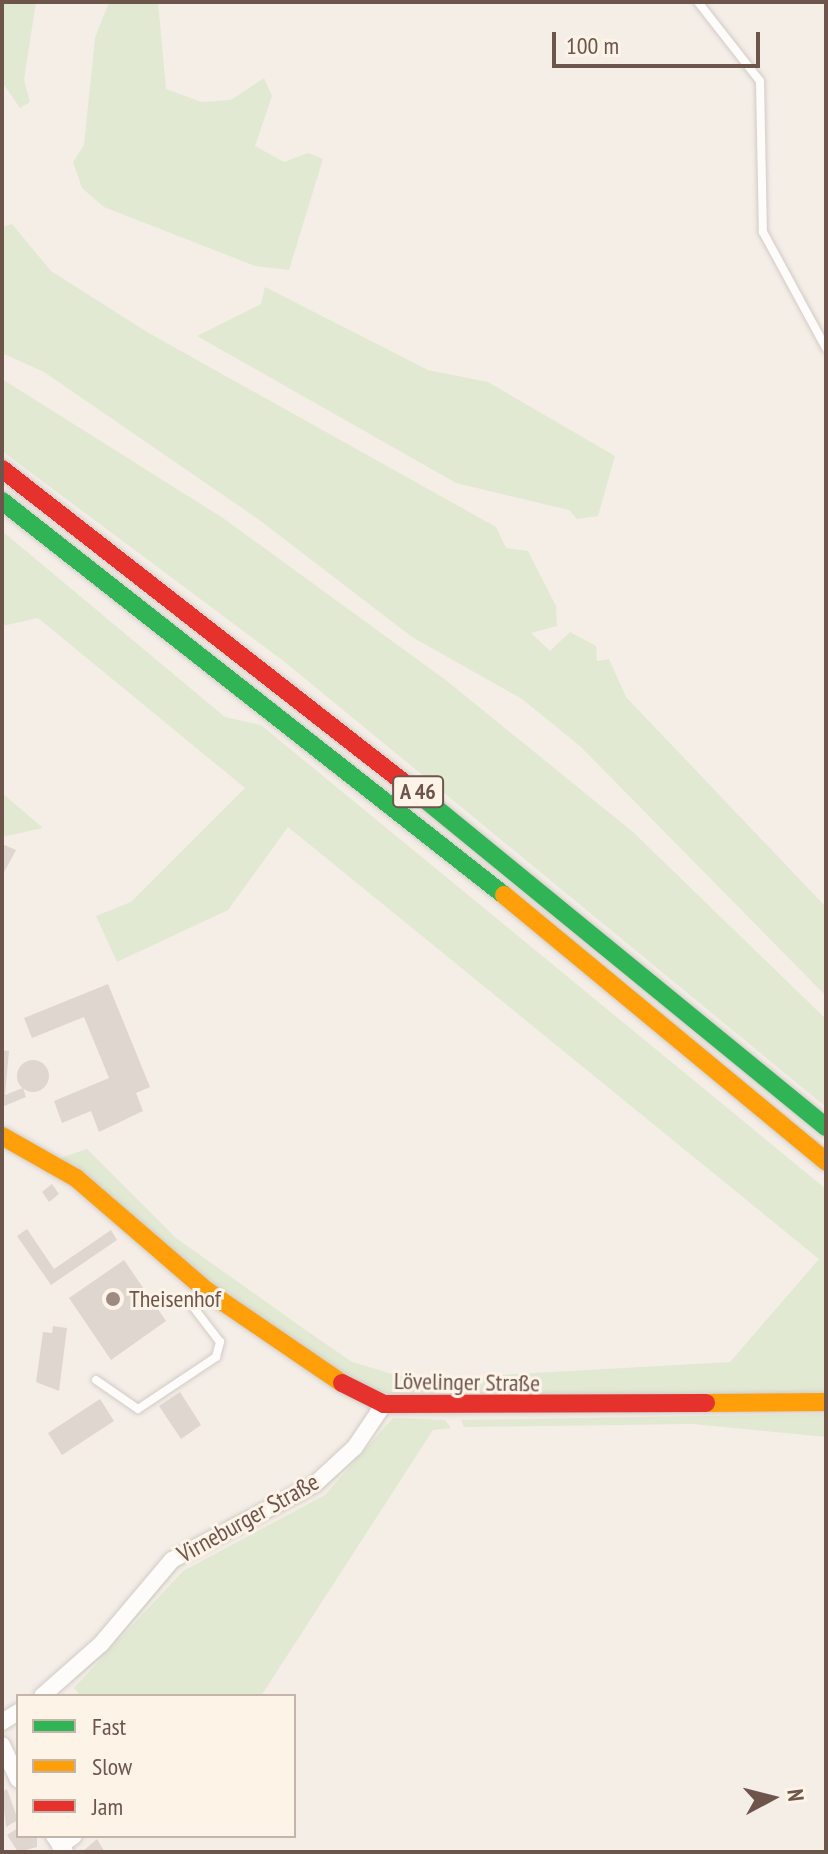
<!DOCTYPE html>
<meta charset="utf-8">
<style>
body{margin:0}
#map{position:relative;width:828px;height:1854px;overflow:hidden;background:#f4eee7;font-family:"PT Sans Narrow",sans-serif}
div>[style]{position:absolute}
.green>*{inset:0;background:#e1e9d3}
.building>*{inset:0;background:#e0d6d0}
.round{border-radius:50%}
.roads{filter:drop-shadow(0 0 2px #d2cbc6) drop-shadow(0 0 2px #d2cbc6)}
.lane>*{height:8px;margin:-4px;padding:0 4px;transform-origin:4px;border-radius:4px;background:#fdfcfb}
.street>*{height:16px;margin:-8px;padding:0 8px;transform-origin:8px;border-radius:8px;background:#fdfcfb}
.fast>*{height:18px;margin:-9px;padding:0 9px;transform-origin:9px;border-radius:9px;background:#30b455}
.slow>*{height:18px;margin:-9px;padding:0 9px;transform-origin:9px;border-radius:9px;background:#ff9f0a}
.jam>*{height:18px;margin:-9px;padding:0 9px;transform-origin:9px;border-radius:9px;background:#e5322d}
.dots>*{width:22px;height:22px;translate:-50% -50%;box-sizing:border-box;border:4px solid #fdf3e7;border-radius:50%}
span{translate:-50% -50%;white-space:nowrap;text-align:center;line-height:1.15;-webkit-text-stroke:6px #fdf3e7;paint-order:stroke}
.shield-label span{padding:2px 6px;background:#fdf3e7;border:2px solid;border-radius:6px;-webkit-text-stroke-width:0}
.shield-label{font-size:22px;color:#6e554b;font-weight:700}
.poi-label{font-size:24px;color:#6e554b}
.left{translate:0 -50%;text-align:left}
.street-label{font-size:24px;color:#6e554b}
.frame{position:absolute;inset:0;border:4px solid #6e554b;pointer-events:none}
.legend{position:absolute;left:16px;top:1694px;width:280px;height:144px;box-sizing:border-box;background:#fdf3e7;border:2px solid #c4b4a9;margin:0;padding:10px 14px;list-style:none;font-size:24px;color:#6e554b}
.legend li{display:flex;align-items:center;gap:16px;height:40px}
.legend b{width:40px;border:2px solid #c4b4a9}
.north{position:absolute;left:732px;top:1758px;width:80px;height:80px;-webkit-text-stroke:6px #fdf3e7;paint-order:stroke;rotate:83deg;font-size:22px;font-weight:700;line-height:32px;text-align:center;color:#6e554b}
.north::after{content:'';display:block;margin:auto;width:28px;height:36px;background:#6e554b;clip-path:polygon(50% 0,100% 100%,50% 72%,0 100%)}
.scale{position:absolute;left:552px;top:32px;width:208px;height:36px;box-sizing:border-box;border:4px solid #6e554b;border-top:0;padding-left:10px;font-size:24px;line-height:28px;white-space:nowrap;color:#6e554b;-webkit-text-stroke:6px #fdf3e7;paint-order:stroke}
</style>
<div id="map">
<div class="green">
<i style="clip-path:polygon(2px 2px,36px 2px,24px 80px,30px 102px,20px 108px,2px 82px)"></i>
<i style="clip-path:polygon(109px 2px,158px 2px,166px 89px,201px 102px,231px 100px,264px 78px,272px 96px,255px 146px,284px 162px,308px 153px,323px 159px,289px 270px,255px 266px,104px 207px,82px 188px,73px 162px,84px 145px,95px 38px)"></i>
<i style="clip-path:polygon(12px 224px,51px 271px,147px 332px,496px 527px,506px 548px,528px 551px,556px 606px,557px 626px,531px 633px,550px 651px,570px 632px,596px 646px,597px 661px,609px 659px,626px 697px,826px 907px,826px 996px,580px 746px,522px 699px,412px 637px,258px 519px,44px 372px,2px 353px,2px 227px)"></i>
<i style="clip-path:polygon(265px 287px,428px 370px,488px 382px,615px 456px,598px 516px,577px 519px,569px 510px,456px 483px,197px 336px,261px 304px)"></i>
<i style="clip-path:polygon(2px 379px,223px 518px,447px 681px,633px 832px,826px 1019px,826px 1107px,286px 663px,2px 451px)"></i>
<i style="clip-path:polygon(2px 531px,225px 717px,261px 725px,826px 1189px,826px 1397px,434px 1403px,357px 1387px,235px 1304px,60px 1158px,87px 1149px,176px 1238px,307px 1331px,352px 1362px,413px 1380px,730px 1362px,819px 1259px,288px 827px,228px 910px,117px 962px,96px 916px,131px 902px,245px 788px,38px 618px,2px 626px)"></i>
<i style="clip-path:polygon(2px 793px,43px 828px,2px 837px)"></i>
<i style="clip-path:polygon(826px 1414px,826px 1437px,693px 1424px,464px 1427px,461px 1420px)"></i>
<i style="clip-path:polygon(393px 1418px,445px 1420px,451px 1428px,433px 1430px,261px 1696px,80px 1696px,74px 1688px,183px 1571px,325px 1495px)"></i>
<i style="clip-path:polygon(372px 1433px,359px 1457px,320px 1492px,179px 1567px,108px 1652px,71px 1683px,176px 1565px,318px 1489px)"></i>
</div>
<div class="building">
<i style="clip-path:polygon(2px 844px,16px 850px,2px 876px)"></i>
<i style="clip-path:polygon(108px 984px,150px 1087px,136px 1093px,143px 1111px,99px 1132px,91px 1111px,62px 1123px,54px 1101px,109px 1078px,84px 1017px,32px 1038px,24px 1018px)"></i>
<i style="clip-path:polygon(2px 1050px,9px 1051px,5px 1095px,23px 1088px,26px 1097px,2px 1107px)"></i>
<i class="round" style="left:17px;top:1060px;width:32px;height:32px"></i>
<i style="clip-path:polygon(52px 1184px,59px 1194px,49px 1202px,42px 1192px)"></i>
<i style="clip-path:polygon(27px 1229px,54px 1269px,111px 1230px,117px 1240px,51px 1285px,17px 1236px)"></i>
<i style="clip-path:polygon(124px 1260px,166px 1321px,111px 1360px,69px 1298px)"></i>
<i style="clip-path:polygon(53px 1326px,67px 1328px,59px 1391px,36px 1382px,43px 1332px,52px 1333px)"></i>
<i style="clip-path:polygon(180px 1392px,201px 1425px,181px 1439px,159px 1406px)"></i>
<i style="clip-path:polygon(100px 1399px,114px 1421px,62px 1455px,48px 1433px)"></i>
<i style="clip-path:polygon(7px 1789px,18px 1820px,6px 1827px,2px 1792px)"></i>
<i style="clip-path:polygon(18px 1828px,18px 1836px,37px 1836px,37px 1847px,18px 1852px,7px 1835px)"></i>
<i style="clip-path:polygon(97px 1839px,104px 1851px,112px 1852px,82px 1852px)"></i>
</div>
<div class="roads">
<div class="lane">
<i style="left:698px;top:2px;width:100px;rotate:51.9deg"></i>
<i style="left:760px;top:81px;width:151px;rotate:88.9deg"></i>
<i style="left:763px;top:232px;width:132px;rotate:61.5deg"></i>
<i style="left:96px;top:1380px;width:51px;rotate:34.6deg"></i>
<i style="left:138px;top:1409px;width:94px;rotate:-33.7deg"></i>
<i style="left:216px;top:1357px;width:16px;rotate:-75deg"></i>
<i style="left:220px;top:1342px;width:43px;rotate:-127.4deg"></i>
<i style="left:194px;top:1308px;width:21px;rotate:-55deg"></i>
</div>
<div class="street">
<i style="left:42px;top:1696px;width:79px;rotate:-41.4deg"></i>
<i style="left:101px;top:1644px;width:110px;rotate:-49.8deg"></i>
<i style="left:172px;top:1560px;width:162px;rotate:-28deg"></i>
<i style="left:315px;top:1484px;width:54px;rotate:-42.8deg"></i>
<i style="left:355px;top:1447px;width:52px;rotate:-56deg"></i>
<i style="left:2px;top:1722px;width:19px;rotate:-32deg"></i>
<i style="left:2px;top:1745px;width:38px;rotate:65deg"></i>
<i style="left:54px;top:1836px;width:19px;rotate:55deg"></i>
<i style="left:60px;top:1846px;width:17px;rotate:-36deg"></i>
</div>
<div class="fast">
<i style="left:2px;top:501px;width:638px;rotate:38.13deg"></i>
<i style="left:421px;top:796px;width:523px;rotate:39.26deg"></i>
</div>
<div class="slow">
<i style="left:504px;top:895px;width:418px;rotate:39.6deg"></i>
<i style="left:2px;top:1136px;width:85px;rotate:29.6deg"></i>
<i style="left:76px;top:1178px;width:173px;rotate:40.8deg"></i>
<i style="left:207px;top:1291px;width:163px;rotate:34.3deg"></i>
<i style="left:706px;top:1403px;width:120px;rotate:-0.5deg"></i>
</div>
<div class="jam">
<i style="left:2px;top:469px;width:531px;rotate:37.97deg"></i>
<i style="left:342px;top:1383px;width:47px;rotate:26.6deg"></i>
<i style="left:384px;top:1404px;width:322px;rotate:-0.2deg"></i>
</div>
</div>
<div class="dots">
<i style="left:113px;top:1299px;background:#9d8b82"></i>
</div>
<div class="shield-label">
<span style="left:418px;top:792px">A 46</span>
</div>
<div class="poi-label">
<span class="left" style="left:129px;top:1299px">Theisenhof</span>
</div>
<div class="street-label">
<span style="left:467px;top:1382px;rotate:1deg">Lövelinger Straße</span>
<span style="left:248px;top:1518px;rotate:-29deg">Virneburger Straße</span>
</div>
<div class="frame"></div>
<ul class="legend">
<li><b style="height:10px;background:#30b455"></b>Fast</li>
<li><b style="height:10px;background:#ff9f0a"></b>Slow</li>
<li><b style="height:10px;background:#e5322d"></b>Jam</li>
</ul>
<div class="north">N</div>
<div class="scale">100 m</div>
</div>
